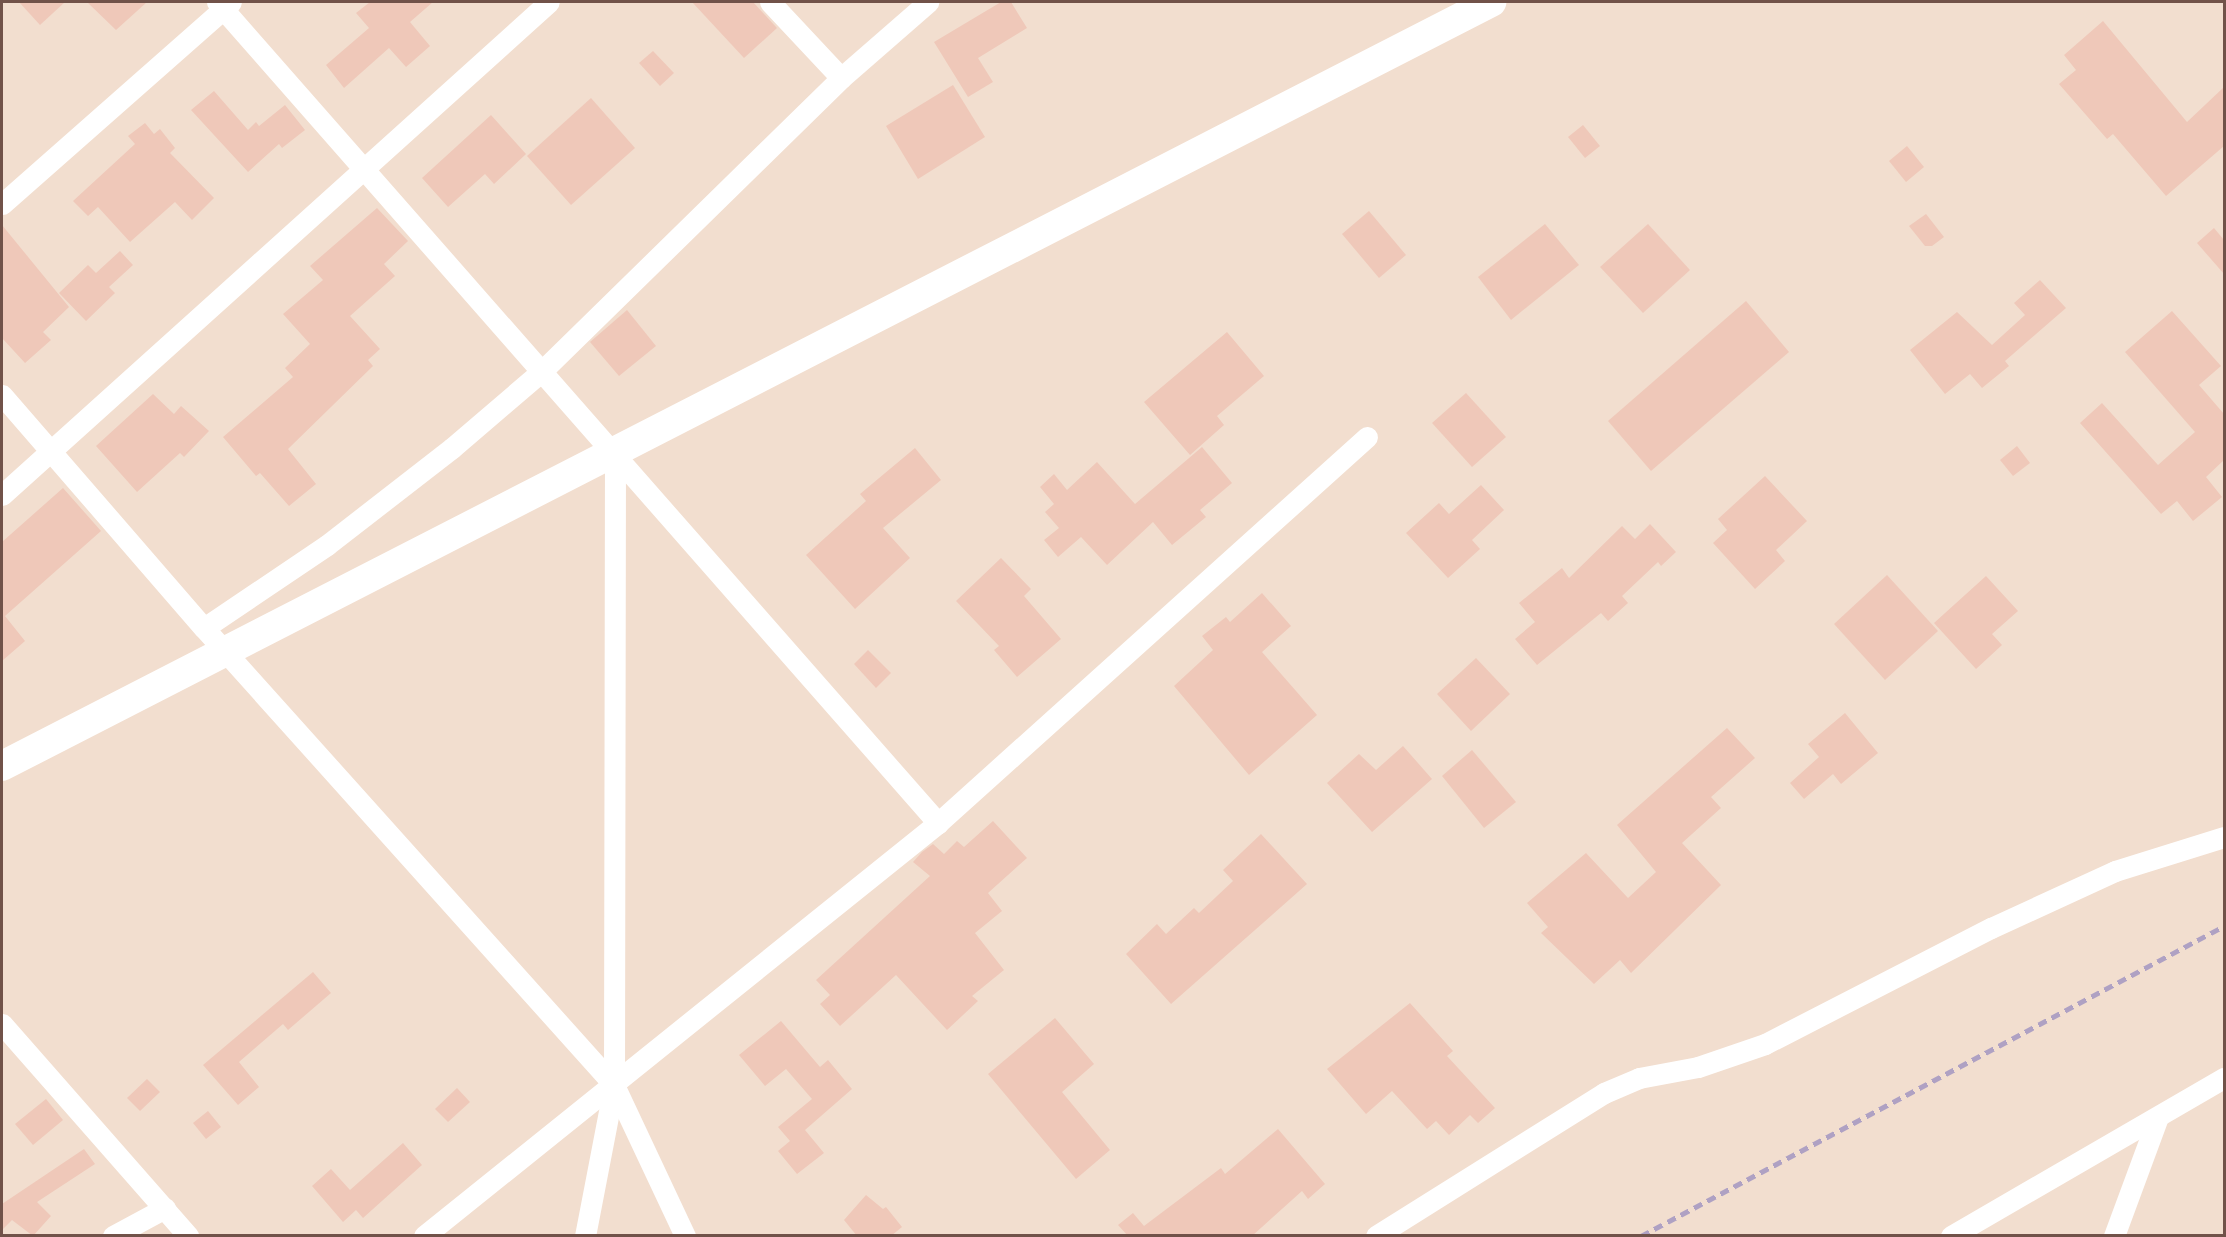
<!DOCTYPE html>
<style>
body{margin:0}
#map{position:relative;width:2226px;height:1237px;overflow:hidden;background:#fbeee0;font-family:"IBM Plex Sans",sans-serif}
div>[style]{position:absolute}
.residential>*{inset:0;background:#f2decf}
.building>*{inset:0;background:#efc8b9}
.street>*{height:21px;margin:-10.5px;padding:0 10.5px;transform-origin:10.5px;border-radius:10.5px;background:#fff}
.secondary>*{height:30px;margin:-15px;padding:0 15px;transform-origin:15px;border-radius:15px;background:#fff}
.rail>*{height:4.5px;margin-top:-2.25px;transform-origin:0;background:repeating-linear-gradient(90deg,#afa1c3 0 9px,transparent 0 15px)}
span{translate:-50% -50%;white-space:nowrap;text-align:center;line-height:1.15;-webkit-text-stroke:6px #fef2e6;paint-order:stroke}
.frame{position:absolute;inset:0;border:3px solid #715249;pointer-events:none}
</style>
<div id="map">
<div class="residential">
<i style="clip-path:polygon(2px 2px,2224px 2px,2224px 1235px,2px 1235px)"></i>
</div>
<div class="building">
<i style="clip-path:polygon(19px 2px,65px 2px,40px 25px)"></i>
<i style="clip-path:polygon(87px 2px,147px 2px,116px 30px)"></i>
<i style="clip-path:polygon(370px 2px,433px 2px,410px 22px,430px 46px,406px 67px,389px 48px,344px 88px,326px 65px,369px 28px,356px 13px)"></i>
<i style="clip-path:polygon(692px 2px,753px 2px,777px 28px,744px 58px)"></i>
<i style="clip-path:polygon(1001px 2px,1011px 2px,1027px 28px,978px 58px,993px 82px,968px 97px,934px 42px)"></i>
<i style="clip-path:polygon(2103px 21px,2187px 122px,2224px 87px,2224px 146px,2166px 196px,2113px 134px,2107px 139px,2059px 84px,2076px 70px,2064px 55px)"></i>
<i style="clip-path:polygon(653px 51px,674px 73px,660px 86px,639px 63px)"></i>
<i style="clip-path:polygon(953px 85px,985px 137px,918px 179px,886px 126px)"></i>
<i style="clip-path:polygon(214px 91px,248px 130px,256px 122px,259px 126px,285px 105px,305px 130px,282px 148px,279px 144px,248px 172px,191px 110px)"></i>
<i style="clip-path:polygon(591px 98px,635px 148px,571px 205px,527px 156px)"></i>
<i style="clip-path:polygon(491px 115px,526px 154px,494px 184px,485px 174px,448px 207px,422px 178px)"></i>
<i style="clip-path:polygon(145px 123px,154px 134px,160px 129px,175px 148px,170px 153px,214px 198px,192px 220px,175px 202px,130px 242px,98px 207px,88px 216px,73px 201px,135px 144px,128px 136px)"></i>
<i style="clip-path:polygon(1583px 125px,1600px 146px,1585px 158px,1568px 137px)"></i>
<i style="clip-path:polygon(1907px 146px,1924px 167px,1906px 182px,1889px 161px)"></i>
<i style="clip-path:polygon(377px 208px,408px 241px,384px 264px,395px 276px,350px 316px,380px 349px,368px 360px,373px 366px,288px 449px,316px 484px,289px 506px,260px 473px,256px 476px,223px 437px,293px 377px,285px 368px,310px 344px,283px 314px,323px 280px,310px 266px)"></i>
<i style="clip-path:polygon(1369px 211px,1406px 255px,1379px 278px,1342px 234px)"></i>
<i style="clip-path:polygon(1926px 214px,1944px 237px,1932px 246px,1925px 246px,1909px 226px)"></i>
<i style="clip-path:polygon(1545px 224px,1579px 265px,1511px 320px,1478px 277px)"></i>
<i style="clip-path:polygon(1648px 224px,1690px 270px,1643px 313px,1600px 267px)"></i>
<i style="clip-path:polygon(2px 225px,69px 307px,43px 332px,51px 340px,25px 363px,2px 338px)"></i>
<i style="clip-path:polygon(2214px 228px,2224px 240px,2224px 274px,2197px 243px)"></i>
<i style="clip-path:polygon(120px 251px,133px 265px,109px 287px,115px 293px,86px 321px,59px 293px,88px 265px,96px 273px)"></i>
<i style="clip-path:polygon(2040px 280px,2066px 308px,2005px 361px,2009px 366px,1982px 388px,1970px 374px,1945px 394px,1910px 350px,1957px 312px,1992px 345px,2025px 315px,2014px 303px)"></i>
<i style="clip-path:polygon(1746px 301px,1789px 352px,1651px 471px,1608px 421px)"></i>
<i style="clip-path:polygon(627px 310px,656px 346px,619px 376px,590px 342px)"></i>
<i style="clip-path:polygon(2172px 311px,2221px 366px,2199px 385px,2224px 414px,2224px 460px,2206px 477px,2222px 497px,2193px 521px,2177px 501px,2161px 514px,2080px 423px,2102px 403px,2158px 465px,2195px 432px,2125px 352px)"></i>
<i style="clip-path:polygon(1227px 332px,1264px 376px,1217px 416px,1224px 425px,1190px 455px,1144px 402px)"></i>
<i style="clip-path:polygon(1466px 393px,1506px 437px,1472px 467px,1432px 423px)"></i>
<i style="clip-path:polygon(153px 394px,174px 414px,181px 406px,209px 431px,184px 457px,180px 453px,137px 492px,96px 446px)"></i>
<i style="clip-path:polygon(2017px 446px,2030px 463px,2013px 476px,2000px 460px)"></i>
<i style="clip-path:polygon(1202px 447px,1232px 483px,1200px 510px,1206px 517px,1172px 545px,1153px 522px,1107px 565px,1081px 537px,1058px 557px,1044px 540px,1059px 528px,1045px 512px,1054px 504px,1040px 487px,1054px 474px,1067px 490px,1097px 462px,1135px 504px)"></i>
<i style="clip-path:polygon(915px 448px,941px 480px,883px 528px,910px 558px,855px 609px,806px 555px,866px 501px,860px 494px)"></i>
<i style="clip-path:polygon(1765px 476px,1807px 521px,1776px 550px,1785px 561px,1755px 589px,1713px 543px,1727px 530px,1718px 519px)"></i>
<i style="clip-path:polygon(1481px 485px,1504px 510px,1472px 540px,1480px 549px,1448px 578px,1406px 533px,1439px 503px,1449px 514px)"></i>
<i style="clip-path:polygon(63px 488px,101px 531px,5px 616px,25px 641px,2px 661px,2px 542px)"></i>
<i style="clip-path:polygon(1650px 524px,1676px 552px,1661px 566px,1658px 562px,1622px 596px,1628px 603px,1608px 621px,1601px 613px,1537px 665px,1515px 639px,1535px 622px,1519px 603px,1562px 568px,1569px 578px,1622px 526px,1635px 539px)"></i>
<i style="clip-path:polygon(1001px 558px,1031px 589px,1024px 596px,1061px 639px,1017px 677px,994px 650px,999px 646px,956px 601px)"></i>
<i style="clip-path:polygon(1887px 575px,1938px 631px,1885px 680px,1834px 624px)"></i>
<i style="clip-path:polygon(1986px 576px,2018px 611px,1992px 634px,2002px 645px,1976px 669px,1934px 623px)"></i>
<i style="clip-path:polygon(1262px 593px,1291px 626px,1262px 652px,1317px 715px,1249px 775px,1174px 686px,1213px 650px,1202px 636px,1226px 617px,1230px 622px)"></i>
<i style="clip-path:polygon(868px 650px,891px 673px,876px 688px,854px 664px)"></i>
<i style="clip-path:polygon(1476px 658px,1510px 694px,1471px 731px,1437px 694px)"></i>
<i style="clip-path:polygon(1845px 713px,1878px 753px,1841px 784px,1833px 774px,1804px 799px,1790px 783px,1819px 757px,1808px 744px)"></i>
<i style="clip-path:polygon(1727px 728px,1755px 758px,1711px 797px,1721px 808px,1682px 843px,1721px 885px,1631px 973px,1620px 960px,1594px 984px,1541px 933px,1548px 927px,1527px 903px,1586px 853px,1628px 898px,1656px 872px,1617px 825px)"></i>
<i style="clip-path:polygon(1403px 746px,1432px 779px,1372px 832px,1327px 783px,1359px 754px,1376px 770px)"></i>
<i style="clip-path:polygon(1472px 750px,1516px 802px,1484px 828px,1442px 776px)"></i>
<i style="clip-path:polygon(993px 821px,1027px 858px,988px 893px,1002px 911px,975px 933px,1004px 970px,972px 996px,978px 1001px,947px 1030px,896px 975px,840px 1026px,820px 1004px,830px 995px,816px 980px,930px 876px,913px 862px,922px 852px,933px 844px,944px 854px,957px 841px,964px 847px)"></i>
<i style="clip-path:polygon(1261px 834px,1307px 884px,1171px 1004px,1126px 954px,1157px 924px,1166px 934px,1194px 908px,1199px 913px,1233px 881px,1223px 870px)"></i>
<i style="clip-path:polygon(313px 972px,331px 993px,288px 1030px,283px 1024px,239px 1062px,259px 1087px,238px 1105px,203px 1065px)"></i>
<i style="clip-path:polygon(1410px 1003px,1453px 1051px,1447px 1056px,1495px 1108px,1478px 1123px,1470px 1115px,1449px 1135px,1436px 1121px,1427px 1129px,1392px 1091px,1366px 1114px,1327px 1069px)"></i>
<i style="clip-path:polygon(1055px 1018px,1094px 1064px,1062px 1092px,1110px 1150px,1076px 1179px,988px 1074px)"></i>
<i style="clip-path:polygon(781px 1021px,820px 1067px,828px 1060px,852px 1089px,805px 1130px,824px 1153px,797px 1174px,778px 1151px,790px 1141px,778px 1127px,812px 1099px,786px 1069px,765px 1086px,739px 1055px)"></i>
<i style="clip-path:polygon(147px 1079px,160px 1092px,140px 1111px,127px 1098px)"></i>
<i style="clip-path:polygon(457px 1088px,470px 1102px,448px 1122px,435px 1109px)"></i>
<i style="clip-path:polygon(46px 1099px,63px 1120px,33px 1145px,15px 1124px)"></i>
<i style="clip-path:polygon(208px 1111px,221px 1127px,206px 1139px,193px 1123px)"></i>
<i style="clip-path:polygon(1278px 1129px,1325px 1184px,1308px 1199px,1302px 1191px,1252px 1236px,1128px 1236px,1118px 1225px,1133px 1213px,1144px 1226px,1221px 1168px,1225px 1174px)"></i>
<i style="clip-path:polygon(403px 1143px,422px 1165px,363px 1218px,356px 1210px,343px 1222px,312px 1186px,331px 1169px,350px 1190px)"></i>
<i style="clip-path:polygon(84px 1149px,95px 1164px,37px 1202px,51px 1216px,33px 1236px,12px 1220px,2px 1230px,2px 1204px)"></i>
<i style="clip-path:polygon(866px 1195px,883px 1209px,886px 1207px,902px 1227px,891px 1236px,857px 1236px,844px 1220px)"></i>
</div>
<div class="street">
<i style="left:217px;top:2px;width:1093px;rotate:48.71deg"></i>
<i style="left:770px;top:2px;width:104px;rotate:46.9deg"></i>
<i style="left:2px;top:204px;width:305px;rotate:-41.4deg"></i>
<i style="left:2px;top:395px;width:308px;rotate:49.1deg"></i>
<i style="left:204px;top:628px;width:614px;rotate:48.1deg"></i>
<i style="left:614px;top:1085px;width:167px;rotate:64.8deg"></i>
<i style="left:2px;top:495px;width:736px;rotate:-42.03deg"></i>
<i style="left:204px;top:628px;width:148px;rotate:-34deg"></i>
<i style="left:327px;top:545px;width:158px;rotate:-37.8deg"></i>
<i style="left:452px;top:448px;width:120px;rotate:-40.6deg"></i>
<i style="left:543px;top:370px;width:417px;rotate:-44.4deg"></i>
<i style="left:841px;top:78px;width:116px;rotate:-41.1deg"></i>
<i style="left:2px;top:1024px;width:282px;rotate:48.7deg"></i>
<i style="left:113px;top:1236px;width:59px;rotate:-28.3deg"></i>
<i style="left:424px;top:1236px;width:659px;rotate:-38.78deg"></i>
<i style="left:938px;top:823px;width:577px;rotate:-41.98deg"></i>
<i style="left:585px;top:1236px;width:154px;rotate:-79.1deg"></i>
<i style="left:614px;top:1085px;width:632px;rotate:-89.91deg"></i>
<i style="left:1376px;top:1236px;width:269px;rotate:-32.1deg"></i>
<i style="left:1604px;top:1093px;width:38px;rotate:-23deg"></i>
<i style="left:1639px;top:1078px;width:60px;rotate:-10.6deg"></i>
<i style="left:1698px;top:1067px;width:71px;rotate:-18.9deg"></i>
<i style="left:1765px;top:1044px;width:254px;rotate:-27.2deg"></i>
<i style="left:1991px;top:928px;width:136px;rotate:-24.7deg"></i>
<i style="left:2115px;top:871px;width:114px;rotate:-17.3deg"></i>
<i style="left:1951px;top:1236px;width:315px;rotate:-30.1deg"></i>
<i style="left:2114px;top:1236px;width:124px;rotate:-69.7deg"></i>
</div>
<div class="secondary">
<i style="left:2px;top:766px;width:1674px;rotate:-27.16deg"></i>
</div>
<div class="rail">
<i style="left:1641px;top:1236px;width:660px;rotate:-28deg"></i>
</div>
<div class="frame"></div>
</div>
